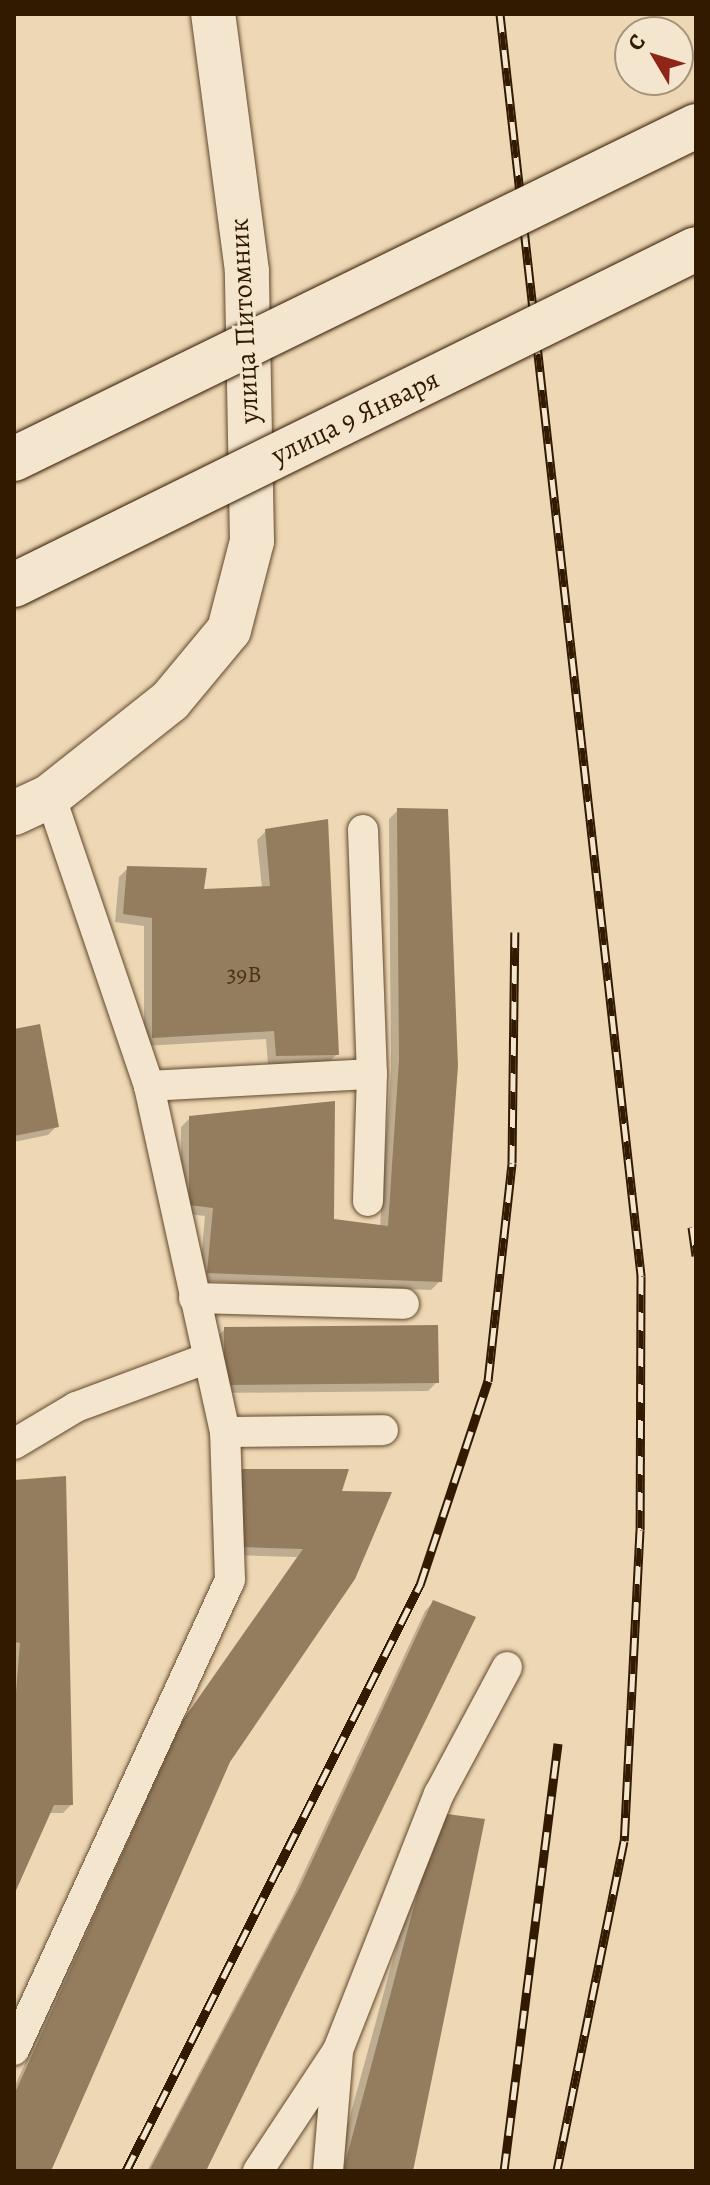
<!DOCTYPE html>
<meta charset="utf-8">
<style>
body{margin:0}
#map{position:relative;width:710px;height:2185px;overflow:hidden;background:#eed7b4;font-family:Alegreya,serif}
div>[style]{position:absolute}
.shadow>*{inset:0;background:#0003}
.building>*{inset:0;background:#947c5e}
.roads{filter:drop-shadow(0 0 2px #61492d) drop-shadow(0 0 2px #61492d)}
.service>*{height:30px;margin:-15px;padding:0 15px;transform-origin:15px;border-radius:15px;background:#f4e5ce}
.minor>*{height:44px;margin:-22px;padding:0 22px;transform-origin:22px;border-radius:22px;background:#f4e5ce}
.rail>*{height:9px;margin-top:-4.5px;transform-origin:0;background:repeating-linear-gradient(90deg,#f4e5ce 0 18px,#321a00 0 36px);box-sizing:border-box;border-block:2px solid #321a00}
.bridges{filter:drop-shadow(0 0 2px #321a00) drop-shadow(0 0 2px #321a00)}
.secondary-bridge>*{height:44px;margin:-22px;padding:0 22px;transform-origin:22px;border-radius:22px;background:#f4e5ce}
span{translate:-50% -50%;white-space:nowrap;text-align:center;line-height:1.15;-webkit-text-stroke:6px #f4e5ce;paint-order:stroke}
.number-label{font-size:24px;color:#4a3218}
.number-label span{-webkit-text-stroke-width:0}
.street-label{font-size:28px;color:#321a00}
.frame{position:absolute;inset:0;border:16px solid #321a00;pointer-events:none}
.north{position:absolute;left:614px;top:16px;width:80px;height:80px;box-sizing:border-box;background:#f4e5ce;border:2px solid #a6947c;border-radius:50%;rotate:308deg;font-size:22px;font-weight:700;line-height:32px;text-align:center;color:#321a00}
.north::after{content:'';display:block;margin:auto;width:28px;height:36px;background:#8f2418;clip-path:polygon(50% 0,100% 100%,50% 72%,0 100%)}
</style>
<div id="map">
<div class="shadow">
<i style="clip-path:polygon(398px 810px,440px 1281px,431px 1290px,199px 1281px,205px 1216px,181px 1213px,181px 1127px,190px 1118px,332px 1221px,380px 1227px,391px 1070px,389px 819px)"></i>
<i style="clip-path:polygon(266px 831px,337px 1054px,328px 1063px,268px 1064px,266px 1039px,144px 1046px,144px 926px,115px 922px,119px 877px,128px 868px,201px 891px,262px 888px,257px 840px)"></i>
<i style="clip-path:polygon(14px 1031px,57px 1126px,48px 1135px,14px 1142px)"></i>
<i style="clip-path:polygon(225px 1329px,437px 1382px,428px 1391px,216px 1393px,216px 1338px)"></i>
<i style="clip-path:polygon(346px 1471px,229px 1761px,48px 2171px,14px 2171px,14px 2088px,173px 1734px,297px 1557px,233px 1555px)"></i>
<i style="clip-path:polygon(14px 1482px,71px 1805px,63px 1813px,48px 1813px,14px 1890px)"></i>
<i style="clip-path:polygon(433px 1602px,201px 2171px,147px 2171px,292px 1898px,425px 1611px)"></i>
<i style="clip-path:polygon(430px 1824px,411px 2171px,335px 2171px)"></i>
</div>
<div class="building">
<i style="clip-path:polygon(397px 808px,448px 809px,458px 1066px,442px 1282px,207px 1273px,213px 1208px,189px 1205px,189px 1116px,335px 1101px,334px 1219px,388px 1226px,399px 1060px)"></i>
<i style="clip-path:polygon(328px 819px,339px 1055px,276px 1056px,274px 1031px,152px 1038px,152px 918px,123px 914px,127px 866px,207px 868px,204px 889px,270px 886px,265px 829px)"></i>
<i style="clip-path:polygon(40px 1024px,59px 1127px,14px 1136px,14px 1029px)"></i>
<i style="clip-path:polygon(438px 1325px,439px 1383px,224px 1385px,224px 1327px)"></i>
<i style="clip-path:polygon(241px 1469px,349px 1469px,342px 1491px,392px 1492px,355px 1579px,230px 1762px,51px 2171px,14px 2171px,14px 2095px,181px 1723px,303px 1549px,241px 1547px)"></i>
<i style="clip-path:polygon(66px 1476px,73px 1805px,54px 1805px,14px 1895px,14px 1717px,20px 1643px,14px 1642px,14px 1480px)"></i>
<i style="clip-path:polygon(433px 1600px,476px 1617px,206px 2171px,149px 2171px,300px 1887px)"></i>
<i style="clip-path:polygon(439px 1813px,485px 1819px,413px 2171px,343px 2171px)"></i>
</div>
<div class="roads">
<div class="service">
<i style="left:363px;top:830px;width:244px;rotate:87.9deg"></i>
<i style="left:372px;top:1074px;width:127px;rotate:91.8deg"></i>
<i style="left:149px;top:1086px;width:223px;rotate:-3.1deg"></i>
<i style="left:194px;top:1298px;width:210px;rotate:1.6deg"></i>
<i style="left:225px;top:1432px;width:158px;rotate:-0.7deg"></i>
<i style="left:14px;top:1444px;width:72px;rotate:-30.8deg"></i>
<i style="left:76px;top:1407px;width:141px;rotate:-20.4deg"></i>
<i style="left:14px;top:2050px;width:517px;rotate:-65.32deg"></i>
<i style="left:230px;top:1580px;width:148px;rotate:-91.9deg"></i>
<i style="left:225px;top:1432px;width:354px;rotate:-102.4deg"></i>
<i style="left:149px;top:1086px;width:306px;rotate:-108.8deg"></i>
<i style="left:258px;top:2171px;width:145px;rotate:-56.5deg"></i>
<i style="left:338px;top:2050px;width:275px;rotate:-68.5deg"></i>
<i style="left:439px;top:1794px;width:144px;rotate:-61.8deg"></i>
<i style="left:328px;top:2171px;width:118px;rotate:-85.2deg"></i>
</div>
<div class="minor">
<i style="left:14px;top:813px;width:40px;rotate:-25deg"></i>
<i style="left:50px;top:796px;width:153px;rotate:-38.4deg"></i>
<i style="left:170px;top:701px;width:92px;rotate:-50.3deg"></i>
<i style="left:229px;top:630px;width:92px;rotate:-75.5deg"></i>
<i style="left:252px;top:541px;width:270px;rotate:-91.1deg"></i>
<i style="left:247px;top:271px;width:259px;rotate:-97.5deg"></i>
</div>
</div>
<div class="rail">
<i style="left:500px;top:14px;width:1270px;rotate:83.62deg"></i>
<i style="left:641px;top:1276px;width:254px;rotate:90.2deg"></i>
<i style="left:640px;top:1530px;width:311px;rotate:92.9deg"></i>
<i style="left:624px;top:1841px;width:337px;rotate:101.5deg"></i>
<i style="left:692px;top:1227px;width:29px;rotate:82deg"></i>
<i style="left:126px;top:2171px;width:656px;rotate:-63.36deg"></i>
<i style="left:420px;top:1585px;width:215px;rotate:-71.6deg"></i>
<i style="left:488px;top:1381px;width:219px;rotate:-83.7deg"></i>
<i style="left:512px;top:1163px;width:231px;rotate:-89.3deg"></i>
<i style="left:504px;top:2171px;width:431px;rotate:-82.8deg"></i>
</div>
<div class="bridges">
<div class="secondary-bridge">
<i style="left:14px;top:459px;width:759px;rotate:-26.02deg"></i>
<i style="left:14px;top:585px;width:760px;rotate:-26.23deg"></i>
</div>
</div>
<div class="number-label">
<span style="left:244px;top:975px">39В</span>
</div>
<div class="street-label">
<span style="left:244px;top:321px;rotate:-93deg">улица Питомник</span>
<span style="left:355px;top:417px;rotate:-26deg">улица 9 Января</span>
</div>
<div class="frame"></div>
<div class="north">С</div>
</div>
